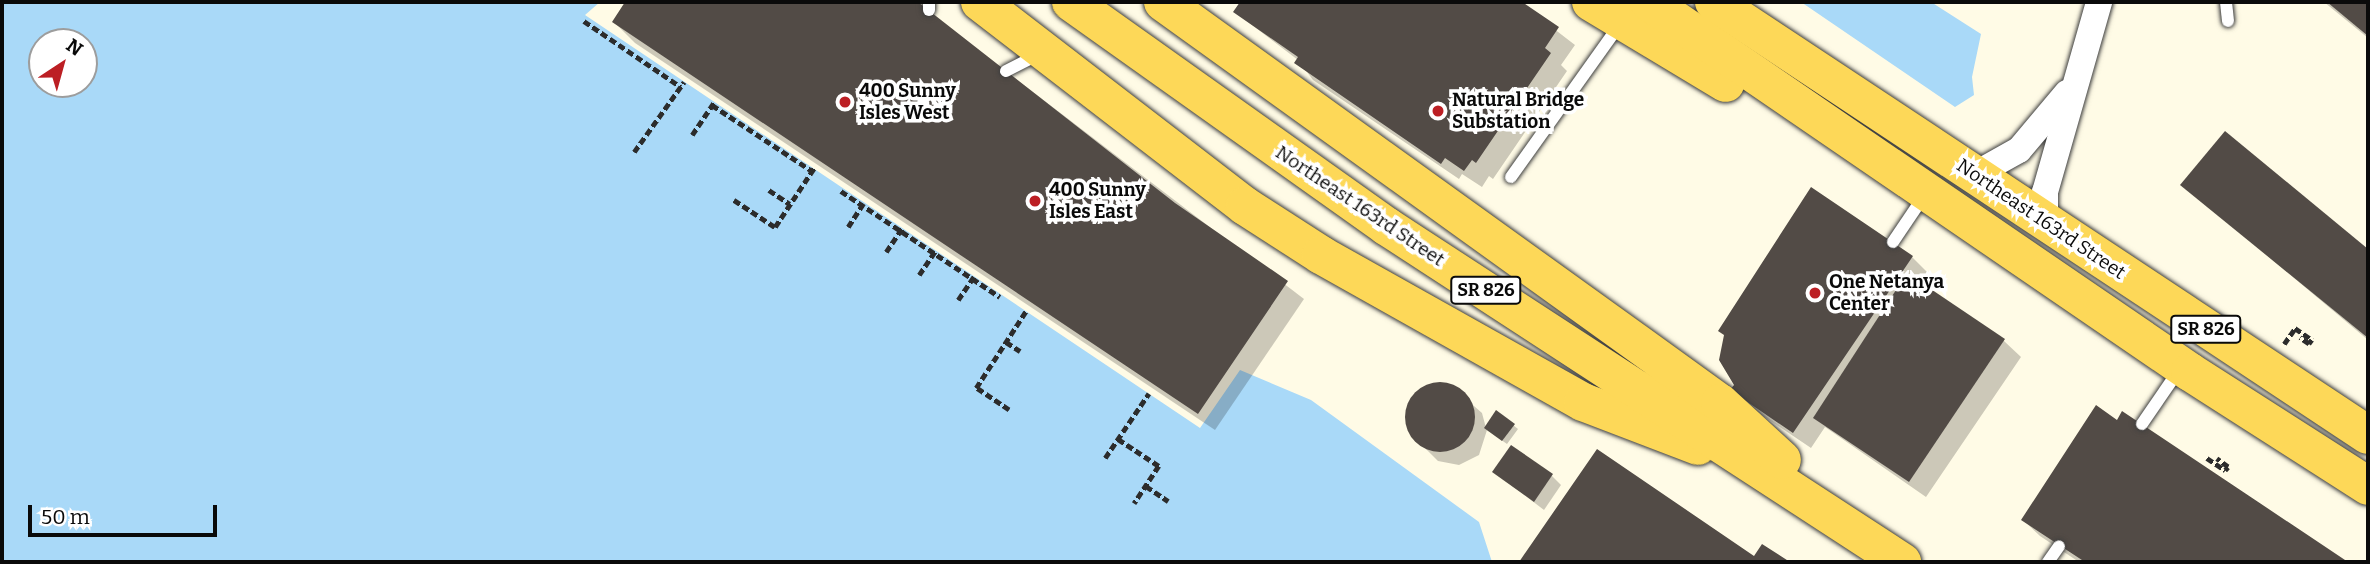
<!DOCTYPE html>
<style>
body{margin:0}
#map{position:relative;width:2370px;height:564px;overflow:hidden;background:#fffbe6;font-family:Bitter,serif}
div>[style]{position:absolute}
.water>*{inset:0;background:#a9d9f8}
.shadow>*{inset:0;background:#0003}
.building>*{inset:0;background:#524b46}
.round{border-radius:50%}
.path>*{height:4.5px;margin-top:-2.25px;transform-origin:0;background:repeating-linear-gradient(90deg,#2c2c2c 0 7px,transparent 0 10.5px)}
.roads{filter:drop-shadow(0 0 2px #3d3d3d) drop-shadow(0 0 2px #3d3d3d)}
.service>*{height:12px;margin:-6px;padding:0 6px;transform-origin:6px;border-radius:6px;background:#fff}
.minor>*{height:26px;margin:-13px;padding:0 13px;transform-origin:13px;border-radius:13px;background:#fff}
.primary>*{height:38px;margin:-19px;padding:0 19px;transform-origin:19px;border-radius:19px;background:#fdd858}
.dots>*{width:19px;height:19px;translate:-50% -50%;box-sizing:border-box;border:4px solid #fff;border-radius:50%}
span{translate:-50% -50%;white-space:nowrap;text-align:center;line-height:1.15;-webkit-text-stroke:7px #fff;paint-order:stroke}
.shield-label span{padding:2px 5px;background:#fff;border:2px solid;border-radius:5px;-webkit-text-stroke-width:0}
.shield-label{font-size:18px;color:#0a0a0a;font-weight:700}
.poi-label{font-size:19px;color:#0a0a0a;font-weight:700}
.left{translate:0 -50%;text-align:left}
.street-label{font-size:19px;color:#0a0a0a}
.frame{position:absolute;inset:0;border:4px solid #0a0a0a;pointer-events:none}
.north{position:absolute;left:28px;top:28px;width:70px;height:70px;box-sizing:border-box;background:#fff;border:2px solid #9d9d9d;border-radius:50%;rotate:36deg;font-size:19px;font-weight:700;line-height:28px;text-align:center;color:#0a0a0a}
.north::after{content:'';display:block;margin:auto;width:24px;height:32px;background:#bc1f24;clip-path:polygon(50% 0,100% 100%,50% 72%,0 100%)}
.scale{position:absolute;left:28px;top:505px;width:189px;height:32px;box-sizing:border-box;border:4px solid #0a0a0a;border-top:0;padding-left:9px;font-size:21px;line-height:24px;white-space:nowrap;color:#0a0a0a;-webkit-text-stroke:5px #fff;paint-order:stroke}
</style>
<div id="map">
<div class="water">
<i style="clip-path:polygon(evenodd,2px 2px,600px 2px,585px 15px,1200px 428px,1240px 370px,1311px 400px,1479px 522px,1492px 562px,2px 562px,2px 2px,42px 42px,84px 42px,84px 84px,42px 84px,42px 42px)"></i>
<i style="clip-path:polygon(1801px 2px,1931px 2px,1981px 34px,1972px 77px,1974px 95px,1955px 107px)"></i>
</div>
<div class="shadow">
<i style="clip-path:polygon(627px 2px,915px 2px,1304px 299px,1215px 430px,635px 43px,614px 22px)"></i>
<i style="clip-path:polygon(1242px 2px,1519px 2px,1575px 45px,1561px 65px,1567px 71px,1493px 179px,1489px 176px,1482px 187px,1462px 174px,1459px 179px,1313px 80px,1298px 60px,1235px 12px)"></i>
<i style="clip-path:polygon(2324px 2px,2368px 2px,2368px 38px)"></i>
<i style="clip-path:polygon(2225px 134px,2368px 251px,2368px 340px,2183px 185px)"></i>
<i style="clip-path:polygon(1912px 257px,1929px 274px,1921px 285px,2004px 341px,2021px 357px,1926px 497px,1825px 427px,1811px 448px,1750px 407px,1733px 390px)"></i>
<i style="clip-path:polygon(1450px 385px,1482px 413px,1486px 428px,1513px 425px,1518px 429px,1507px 444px,1487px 430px,1479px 455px,1459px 465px,1438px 461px,1424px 447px,1410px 431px,1407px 410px,1427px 386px)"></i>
<i style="clip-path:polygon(2123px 414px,2345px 562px,2079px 562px,2040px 536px,2023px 520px)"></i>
<i style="clip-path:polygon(1597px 451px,1755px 558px,1763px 546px,1787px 562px,1521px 562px)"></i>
<i style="clip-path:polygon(1494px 472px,1551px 475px,1561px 485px,1544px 510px)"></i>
</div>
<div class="building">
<i style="clip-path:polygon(625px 2px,918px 2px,1175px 203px,1288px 281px,1198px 414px,612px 22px)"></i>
<i style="clip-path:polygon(1240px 2px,1522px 2px,1559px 27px,1545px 48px,1551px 53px,1476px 163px,1472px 160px,1464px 171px,1445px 158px,1441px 164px,1294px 63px,1298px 57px,1233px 12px)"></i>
<i style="clip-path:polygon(2327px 2px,2368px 2px,2368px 36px)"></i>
<i style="clip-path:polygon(2225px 131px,2368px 249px,2368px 338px,2180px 185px)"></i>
<i style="clip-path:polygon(1811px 187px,1913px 256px,1793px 433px,1730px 390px,1734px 385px,1719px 360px,1724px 335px,1718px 331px)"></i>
<i style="clip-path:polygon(1907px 273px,2005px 339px,1909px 482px,1813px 418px)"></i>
<i class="round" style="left:1405px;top:382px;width:70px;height:70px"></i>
<i style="clip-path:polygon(2096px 405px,2117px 420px,2122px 411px,2348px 562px,2085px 562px,2021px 520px)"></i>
<i style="clip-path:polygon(1496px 410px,1515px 424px,1502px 441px,1484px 428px)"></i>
<i style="clip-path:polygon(1511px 445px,1553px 474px,1534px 502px,1492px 472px)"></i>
<i style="clip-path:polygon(1597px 449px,1754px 556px,1762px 544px,1790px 562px,1519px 562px)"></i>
</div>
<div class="path">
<i style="left:584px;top:21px;width:117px;rotate:34.2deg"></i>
<i style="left:712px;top:105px;width:120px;rotate:33.4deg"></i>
<i style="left:692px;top:135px;width:40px;rotate:-56deg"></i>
<i style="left:634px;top:152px;width:86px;rotate:-54.5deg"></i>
<i style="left:769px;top:190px;width:25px;rotate:34deg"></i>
<i style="left:841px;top:191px;width:191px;rotate:33.7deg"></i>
<i style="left:734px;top:200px;width:49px;rotate:33.4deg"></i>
<i style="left:775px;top:227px;width:71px;rotate:-56.5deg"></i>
<i style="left:848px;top:227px;width:30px;rotate:-57deg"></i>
<i style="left:886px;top:252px;width:29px;rotate:-56deg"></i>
<i style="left:919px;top:275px;width:30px;rotate:-56deg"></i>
<i style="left:958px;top:300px;width:29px;rotate:-56deg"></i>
<i style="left:1006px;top:342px;width:17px;rotate:33deg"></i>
<i style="left:2284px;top:344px;width:19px;rotate:-55deg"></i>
<i style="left:2295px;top:328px;width:21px;rotate:35deg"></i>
<i style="left:2312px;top:340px;width:5px;rotate:127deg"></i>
<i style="left:2309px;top:344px;width:11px;rotate:-146deg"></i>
<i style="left:1009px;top:410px;width:40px;rotate:-146deg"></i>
<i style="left:976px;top:388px;width:92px;rotate:-57deg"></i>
<i style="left:1118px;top:439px;width:49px;rotate:33.4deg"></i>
<i style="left:1159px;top:466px;width:45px;rotate:123.3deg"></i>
<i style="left:1105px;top:458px;width:78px;rotate:-55.9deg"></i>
<i style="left:2207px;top:458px;width:22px;rotate:34deg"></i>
<i style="left:2225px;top:470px;width:4px;rotate:-45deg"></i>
<i style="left:2228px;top:467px;width:14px;rotate:-144deg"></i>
<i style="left:1146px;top:486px;width:27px;rotate:34deg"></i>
</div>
<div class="roads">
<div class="service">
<i style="left:2226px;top:2px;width:19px;rotate:84deg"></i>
<i style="left:929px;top:10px;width:8px;rotate:-90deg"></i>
<i style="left:1006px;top:71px;width:38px;rotate:-27deg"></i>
<i style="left:1511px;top:177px;width:188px;rotate:-54.5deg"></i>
<i style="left:1893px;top:242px;width:55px;rotate:-56deg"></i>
<i style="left:2142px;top:424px;width:65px;rotate:-55.6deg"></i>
<i style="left:2048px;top:562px;width:19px;rotate:-55deg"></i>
</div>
<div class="minor">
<i style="left:1974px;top:175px;width:51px;rotate:-29.1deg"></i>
<i style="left:2019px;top:150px;width:75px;rotate:-49.9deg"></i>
<i style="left:2045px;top:221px;width:29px;rotate:-90deg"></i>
<i style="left:2045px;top:192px;width:198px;rotate:-74.1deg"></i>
</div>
<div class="primary">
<i style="left:980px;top:2px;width:334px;rotate:37.6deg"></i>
<i style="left:1245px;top:206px;width:90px;rotate:32.8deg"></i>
<i style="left:1321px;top:255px;width:300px;rotate:29.3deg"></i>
<i style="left:1583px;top:402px;width:123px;rotate:20.9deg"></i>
<i style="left:1071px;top:2px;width:387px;rotate:35.4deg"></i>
<i style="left:1386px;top:226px;width:616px;rotate:33.07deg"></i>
<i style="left:1163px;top:2px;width:686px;rotate:35.75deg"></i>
<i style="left:1720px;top:403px;width:84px;rotate:42.6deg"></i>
<i style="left:1591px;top:2px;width:157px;rotate:31deg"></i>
<i style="left:1649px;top:2px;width:655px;rotate:34.37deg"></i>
<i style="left:2190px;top:372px;width:211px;rotate:32.6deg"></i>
<i style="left:1714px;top:2px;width:784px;rotate:33.51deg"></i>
</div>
</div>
<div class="dots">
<i style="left:845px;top:102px;background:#bc1f24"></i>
<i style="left:1438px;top:111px;background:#bc1f24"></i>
<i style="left:1035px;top:201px;background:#bc1f24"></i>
<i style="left:1815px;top:293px;background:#bc1f24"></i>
</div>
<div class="shield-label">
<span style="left:1486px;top:290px">SR 826</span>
<span style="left:2206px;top:329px">SR 826</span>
</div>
<div class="poi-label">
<span class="left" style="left:859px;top:102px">400 Sunny<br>Isles West</span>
<span class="left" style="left:1452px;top:111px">Natural Bridge<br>Substation</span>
<span class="left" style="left:1049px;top:201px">400 Sunny<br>Isles East</span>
<span class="left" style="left:1829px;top:293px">One Netanya<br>Center</span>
</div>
<div class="street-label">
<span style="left:1360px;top:206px;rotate:34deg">Northeast 163rd Street</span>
<span style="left:2041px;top:219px;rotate:34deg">Northeast 163rd Street</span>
</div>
<div class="frame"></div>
<div class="north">N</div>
<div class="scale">50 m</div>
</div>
